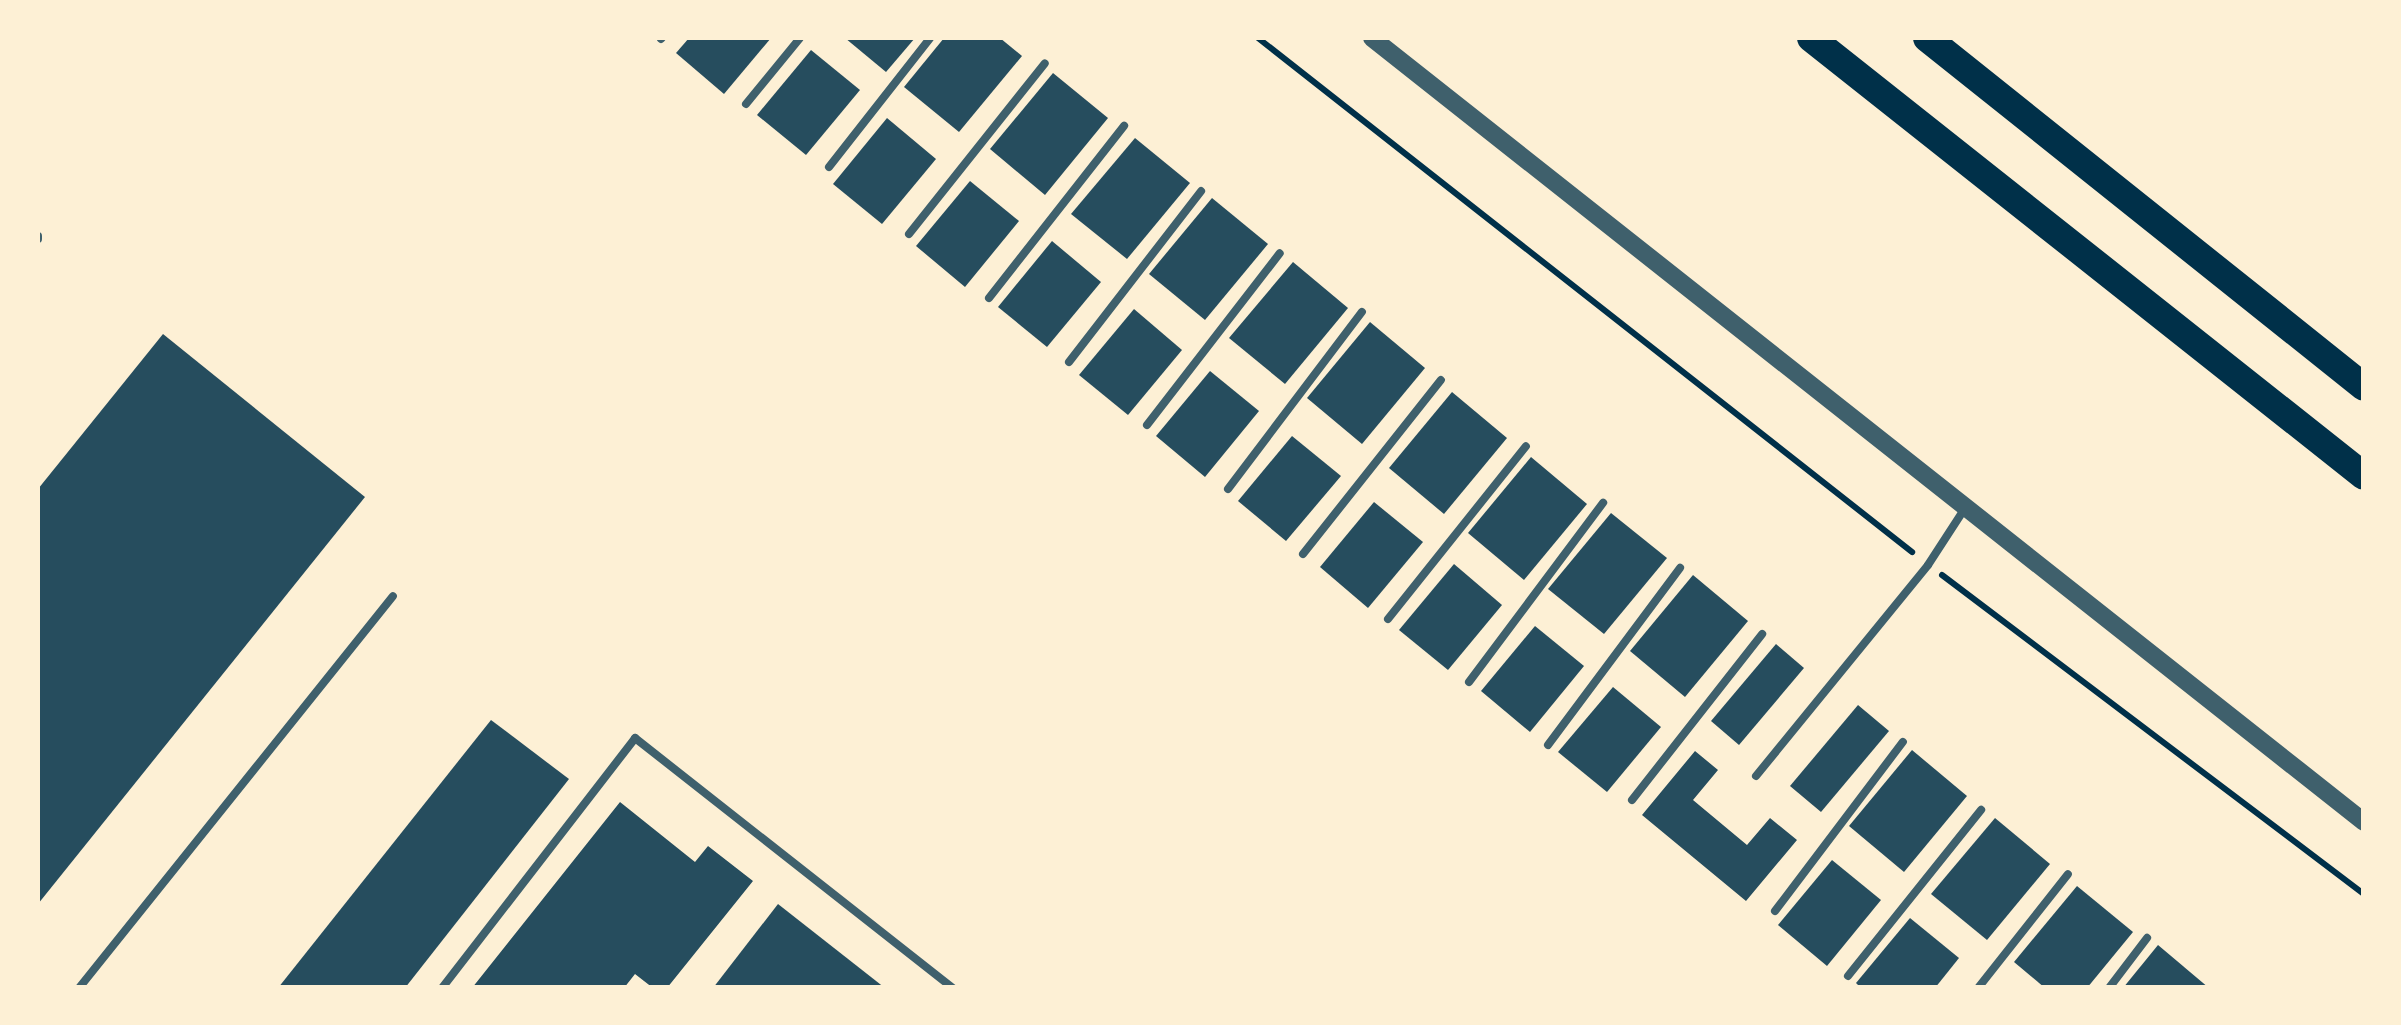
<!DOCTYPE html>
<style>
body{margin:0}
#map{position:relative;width:2401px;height:1025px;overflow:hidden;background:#fdf0d5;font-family:"PT Sans",sans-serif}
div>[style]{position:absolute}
.building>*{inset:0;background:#264d5e}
.path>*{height:6px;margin:-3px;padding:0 3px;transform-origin:3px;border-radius:3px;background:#003049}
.service>*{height:8px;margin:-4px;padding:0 4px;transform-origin:4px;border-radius:4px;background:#3f606c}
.tertiary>*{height:18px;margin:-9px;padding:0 9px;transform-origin:9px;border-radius:9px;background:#3f606c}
.trunk>*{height:28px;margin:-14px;padding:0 14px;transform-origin:14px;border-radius:14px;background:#003049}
span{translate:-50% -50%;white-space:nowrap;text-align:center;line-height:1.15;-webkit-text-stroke:10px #fdf0d5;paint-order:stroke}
.frame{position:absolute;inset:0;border:40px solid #fdf0d5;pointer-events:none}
</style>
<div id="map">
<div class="building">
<i style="clip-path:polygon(689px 38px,771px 38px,724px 94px,676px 53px)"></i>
<i style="clip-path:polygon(845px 38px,915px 38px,886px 72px)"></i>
<i style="clip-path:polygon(944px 38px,1000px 38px,1022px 56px,959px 132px,904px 87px)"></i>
<i style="clip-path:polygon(811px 50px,860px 90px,806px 155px,757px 115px)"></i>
<i style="clip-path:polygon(1053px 73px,1108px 118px,1045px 195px,990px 149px)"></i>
<i style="clip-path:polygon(887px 118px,936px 159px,882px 224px,833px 184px)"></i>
<i style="clip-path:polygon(1135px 138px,1190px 183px,1127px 259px,1071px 214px)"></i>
<i style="clip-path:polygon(970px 181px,1019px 221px,965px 287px,916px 246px)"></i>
<i style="clip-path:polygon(1212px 198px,1268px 244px,1205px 320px,1149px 274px)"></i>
<i style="clip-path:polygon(1052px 241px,1101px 282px,1047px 347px,998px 307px)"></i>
<i style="clip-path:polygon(1293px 262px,1348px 308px,1285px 384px,1229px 338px)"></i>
<i style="clip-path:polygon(1134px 309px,1182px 350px,1128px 415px,1079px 375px)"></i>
<i style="clip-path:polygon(1370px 322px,1425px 368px,1362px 444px,1307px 398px)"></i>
<i style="clip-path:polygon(163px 334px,365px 497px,38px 904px,38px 489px)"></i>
<i style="clip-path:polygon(1210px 371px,1259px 411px,1205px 477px,1156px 436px)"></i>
<i style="clip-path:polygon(1452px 392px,1507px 438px,1444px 514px,1389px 468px)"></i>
<i style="clip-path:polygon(1292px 436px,1341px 476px,1286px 541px,1238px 501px)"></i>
<i style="clip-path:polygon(1531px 457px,1587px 504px,1524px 580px,1468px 533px)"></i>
<i style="clip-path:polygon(1374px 502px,1423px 542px,1368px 608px,1320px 567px)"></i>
<i style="clip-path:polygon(1611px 513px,1667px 558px,1604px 634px,1548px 589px)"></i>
<i style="clip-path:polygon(1454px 564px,1502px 605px,1448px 670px,1399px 630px)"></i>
<i style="clip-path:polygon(1693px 575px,1748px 621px,1685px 697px,1630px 651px)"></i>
<i style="clip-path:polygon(1535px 626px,1584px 666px,1530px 732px,1481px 691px)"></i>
<i style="clip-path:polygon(1776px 644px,1804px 668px,1739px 745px,1711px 721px)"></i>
<i style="clip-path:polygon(1613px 687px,1661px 727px,1607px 792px,1558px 752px)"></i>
<i style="clip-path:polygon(1858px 705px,1889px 731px,1821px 812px,1790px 786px)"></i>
<i style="clip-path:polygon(491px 720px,569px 779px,405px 988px,278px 988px)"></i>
<i style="clip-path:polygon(1912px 750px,1967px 796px,1904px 872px,1849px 826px)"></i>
<i style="clip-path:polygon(1695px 751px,1718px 770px,1693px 800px,1747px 845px,1770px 818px,1797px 840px,1746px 901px,1642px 815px)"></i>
<i style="clip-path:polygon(620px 802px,695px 862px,708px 846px,753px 881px,667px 988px,653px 988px,635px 974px,624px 988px,472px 988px)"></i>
<i style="clip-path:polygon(1995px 818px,2050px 864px,1987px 940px,1931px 894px)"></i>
<i style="clip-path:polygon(1832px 860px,1881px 900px,1827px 966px,1778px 925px)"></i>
<i style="clip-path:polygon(2077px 886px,2133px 932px,2087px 988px,2045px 988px,2014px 962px)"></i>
<i style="clip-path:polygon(778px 904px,885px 988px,713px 988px)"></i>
<i style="clip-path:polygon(1910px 918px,1959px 958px,1935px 988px,1861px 988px,1856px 983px)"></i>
<i style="clip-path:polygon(2158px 945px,2209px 988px,2123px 988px)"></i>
</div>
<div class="path">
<i style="left:1258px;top:38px;width:832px;rotate:38.16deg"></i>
<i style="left:1942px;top:575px;width:529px;rotate:37.09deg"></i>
</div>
<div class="service">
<i style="left:661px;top:39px;width:1px;rotate:-45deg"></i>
<i style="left:746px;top:104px;width:85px;rotate:-50.7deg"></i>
<i style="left:829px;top:167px;width:164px;rotate:-51.9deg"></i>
<i style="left:909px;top:234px;width:218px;rotate:-51.5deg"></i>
<i style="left:38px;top:236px;width:3px;rotate:90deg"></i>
<i style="left:989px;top:298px;width:219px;rotate:-51.9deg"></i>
<i style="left:1069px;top:362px;width:216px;rotate:-52.3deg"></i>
<i style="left:1147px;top:425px;width:217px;rotate:-52.3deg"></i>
<i style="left:1228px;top:489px;width:222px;rotate:-52.9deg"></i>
<i style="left:1303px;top:554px;width:222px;rotate:-51.6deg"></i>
<i style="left:1388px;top:619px;width:221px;rotate:-51.4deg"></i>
<i style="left:1469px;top:682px;width:224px;rotate:-53.2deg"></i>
<i style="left:1548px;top:745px;width:221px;rotate:-53.3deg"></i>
<i style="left:1756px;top:776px;width:272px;rotate:-50.8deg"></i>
<i style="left:1928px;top:565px;width:68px;rotate:-57deg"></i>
<i style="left:1632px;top:800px;width:211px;rotate:-51.9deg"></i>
<i style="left:1775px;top:911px;width:212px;rotate:-52.9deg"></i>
<i style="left:1848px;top:976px;width:213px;rotate:-51.3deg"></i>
<i style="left:79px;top:988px;width:502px;rotate:-51.3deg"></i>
<i style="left:442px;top:988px;width:316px;rotate:-52.3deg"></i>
<i style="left:635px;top:738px;width:405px;rotate:38.2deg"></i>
<i style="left:1978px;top:988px;width:145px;rotate:-51.7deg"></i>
<i style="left:2109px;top:988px;width:63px;rotate:-52.8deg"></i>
</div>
<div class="tertiary">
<i style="left:1372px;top:38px;width:1264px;rotate:38.32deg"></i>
</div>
<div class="trunk">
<i style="left:1811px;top:38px;width:705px;rotate:38.38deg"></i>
<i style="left:1927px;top:38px;width:559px;rotate:38.61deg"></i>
</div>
<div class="frame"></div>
</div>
